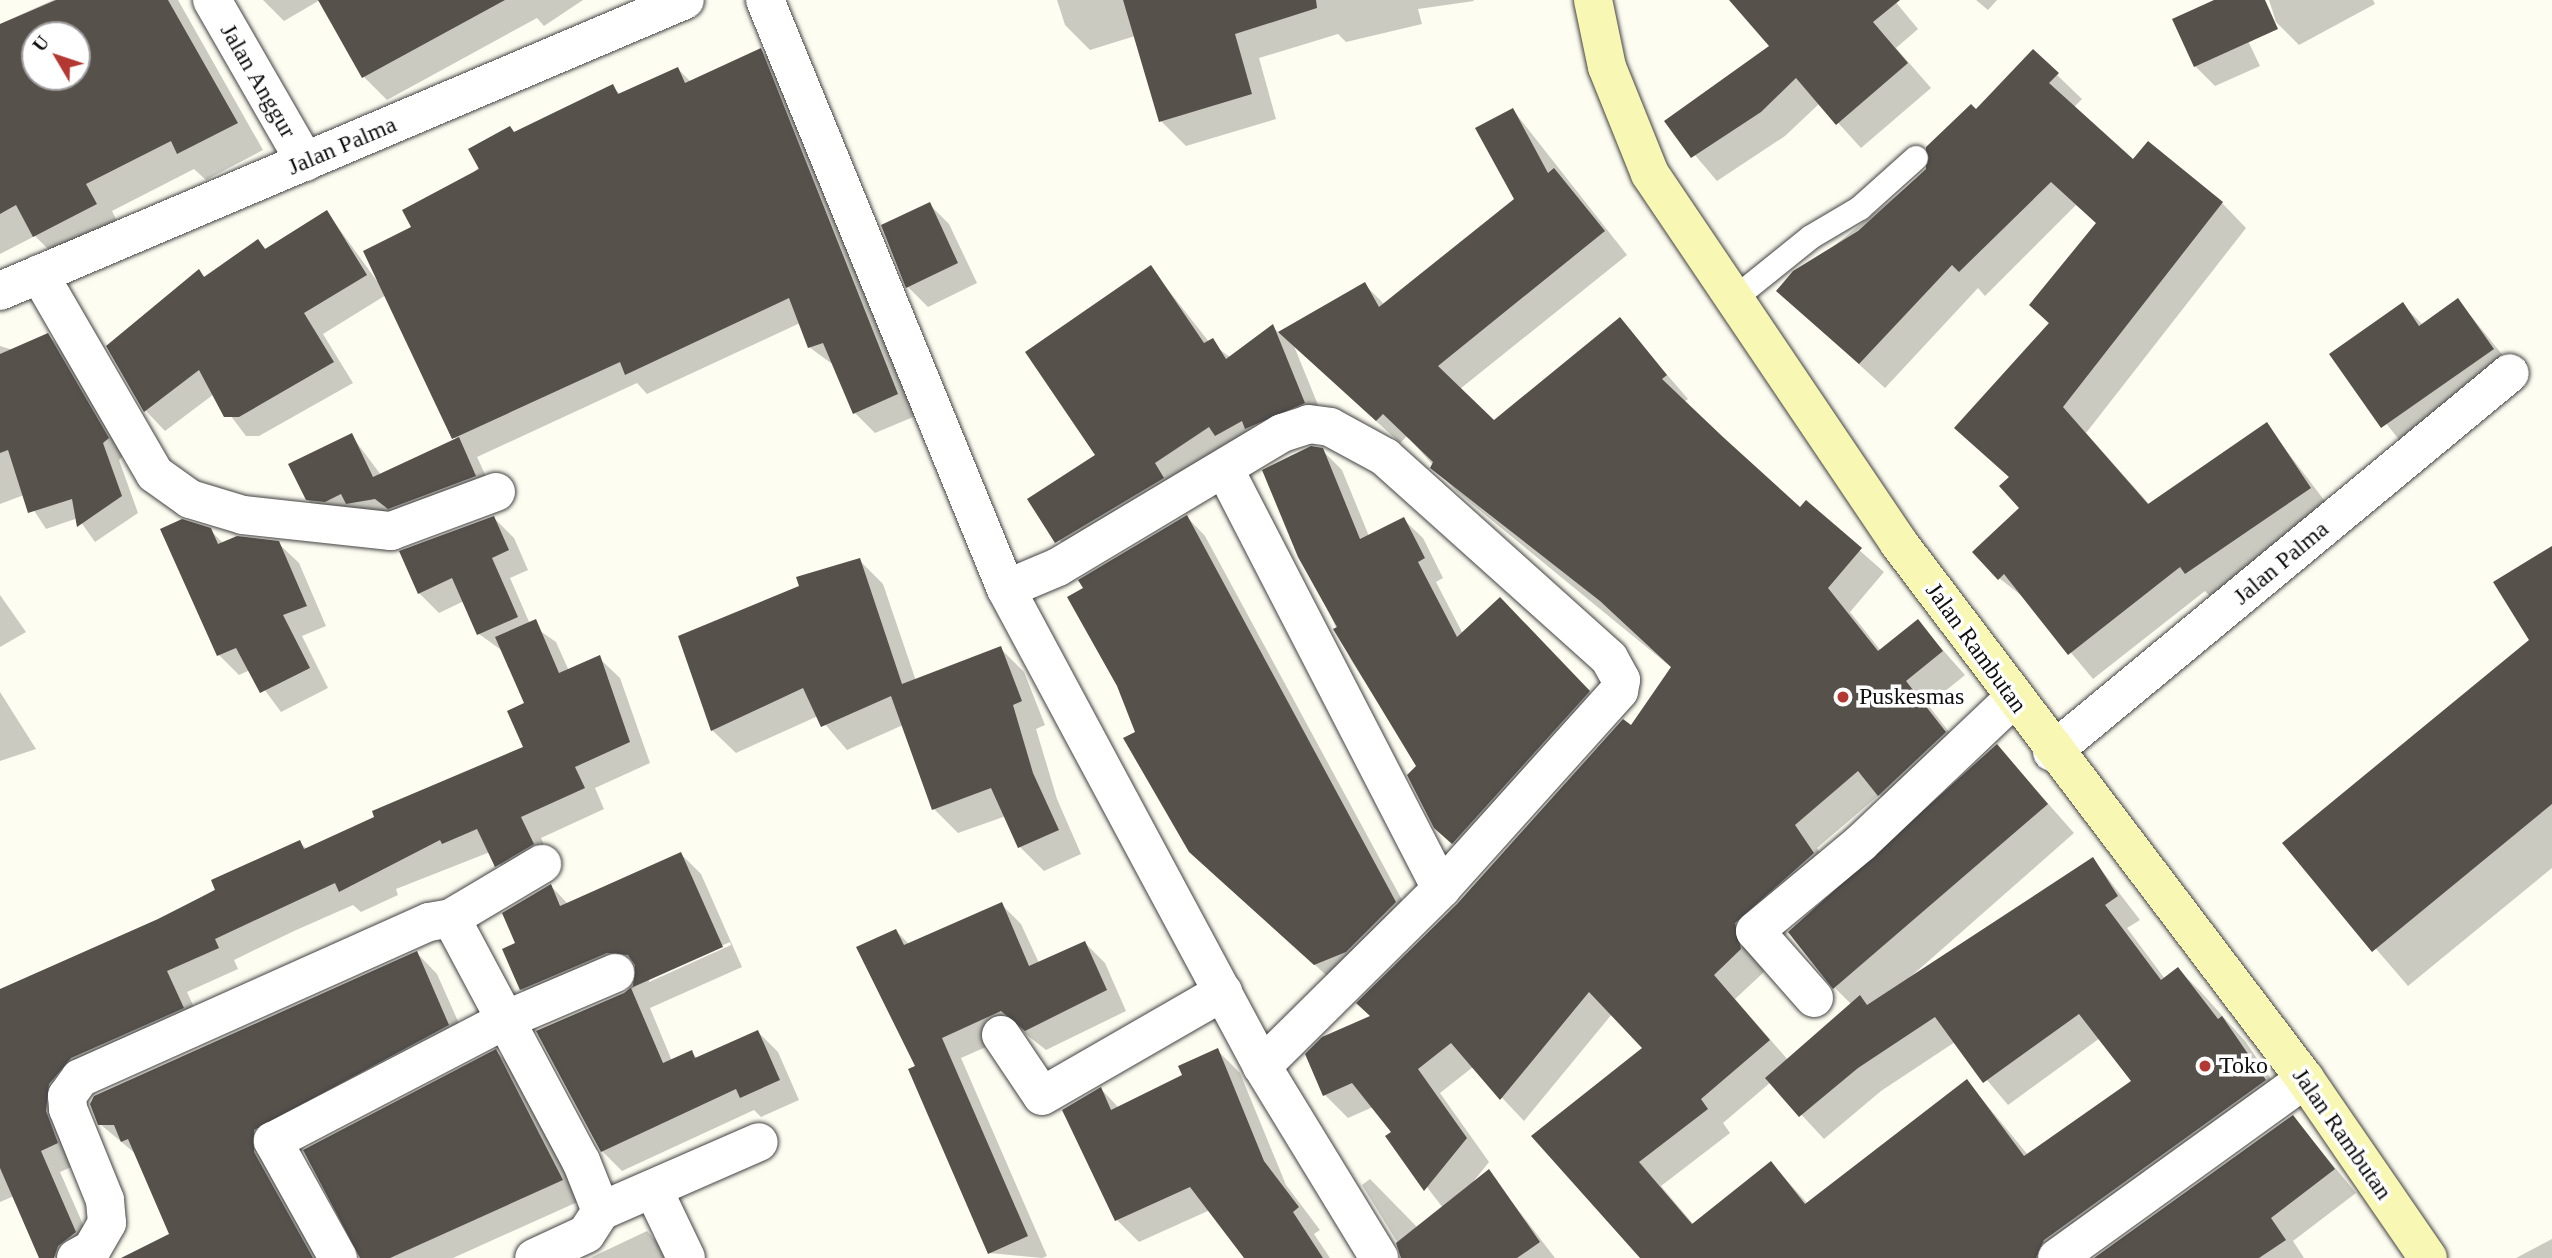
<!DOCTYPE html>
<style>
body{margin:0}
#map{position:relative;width:2552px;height:1258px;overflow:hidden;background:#fefdf2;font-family:"Times New Roman",serif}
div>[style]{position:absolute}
.shadow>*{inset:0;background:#0003}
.building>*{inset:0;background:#57514c}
.roads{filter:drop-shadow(0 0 2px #424242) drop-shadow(0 0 2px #424242)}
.lane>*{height:24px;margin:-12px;padding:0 12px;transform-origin:12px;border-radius:12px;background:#fff}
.street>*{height:38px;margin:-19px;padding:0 19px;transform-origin:19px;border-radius:19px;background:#fff}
.secondary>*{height:38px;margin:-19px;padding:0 19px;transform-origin:19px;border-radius:19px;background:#f8f7b3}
.dots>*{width:19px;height:19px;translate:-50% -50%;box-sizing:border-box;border:4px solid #fff;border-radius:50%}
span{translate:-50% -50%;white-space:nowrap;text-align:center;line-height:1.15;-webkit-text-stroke:7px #fff;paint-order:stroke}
.street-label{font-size:24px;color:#0f0f0f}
.poi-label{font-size:24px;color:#0f0f0f}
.left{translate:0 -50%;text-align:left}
.north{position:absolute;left:21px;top:21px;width:70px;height:70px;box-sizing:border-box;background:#fff;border:2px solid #9f9f9f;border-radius:50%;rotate:309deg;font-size:19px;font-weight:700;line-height:28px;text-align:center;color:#0f0f0f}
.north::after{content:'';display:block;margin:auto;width:24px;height:32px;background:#b43832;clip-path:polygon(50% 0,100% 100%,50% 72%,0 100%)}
</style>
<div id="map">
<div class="shadow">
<i style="clip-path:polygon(evenodd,53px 0,178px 0,263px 150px,206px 180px,194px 169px,112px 211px,122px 231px,61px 262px,35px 236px,0 254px,0 24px,53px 0,35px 35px,77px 35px,77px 77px,35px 77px,35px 35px)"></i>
<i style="clip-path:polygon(263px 0,583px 0,544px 26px,537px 18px,387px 100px,364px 77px,320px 0,284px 21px)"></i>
<i style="clip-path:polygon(1057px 0,1473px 0,1474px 1px,1418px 9px,1422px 24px,1346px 42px,1338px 34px,1259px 58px,1276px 119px,1186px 146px,1161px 121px,1135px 36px,1090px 50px,1065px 25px)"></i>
<i style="clip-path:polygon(1760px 0,1894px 0,1918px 29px,1896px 48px,1931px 88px,1861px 148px,1820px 103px,1785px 136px,1717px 181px,1666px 121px,1771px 46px)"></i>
<i style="clip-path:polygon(1976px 0,1997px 0,1988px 10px)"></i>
<i style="clip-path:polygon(2269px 0,2373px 0,2375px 4px,2299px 45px,2276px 22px)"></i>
<i style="clip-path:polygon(2238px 20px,2260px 66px,2215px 86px,2195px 66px)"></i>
<i style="clip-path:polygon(761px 50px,781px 71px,918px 415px,875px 433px,855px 413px,835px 366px,809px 347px,800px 323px,647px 394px,637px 383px,477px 457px,495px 496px,410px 528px,328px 519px,307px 499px,351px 435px,381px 475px,456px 440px,386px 295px,323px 334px,353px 383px,259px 436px,246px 436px,214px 394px,165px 431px,146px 411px,199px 272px,206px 278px,258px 241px,267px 250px,327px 212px,377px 281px,413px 228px,515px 134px,612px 86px,621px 95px,678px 69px,691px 82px)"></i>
<i style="clip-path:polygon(2057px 75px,2082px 99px,2073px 108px,2134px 162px,2222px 203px,2246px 228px,2086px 433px,2150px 505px,2267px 425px,2334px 513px,2211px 597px,2205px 591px,2093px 679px,2027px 600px,1999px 578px,2022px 508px,2010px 478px,1957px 428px,2050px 325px,2031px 305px,2097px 224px,2076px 205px,1985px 296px,1978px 288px,1885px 388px,1778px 291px,1928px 170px,1976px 111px)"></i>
<i style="clip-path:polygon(evenodd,1513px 110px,1627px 255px,1460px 389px,1494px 422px,1620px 320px,1688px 399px,1684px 402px,1800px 510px,1806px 503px,1884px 572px,1850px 612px,1881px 651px,1918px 622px,1965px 675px,1928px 705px,1968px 756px,1903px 818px,1879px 795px,1817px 848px,1836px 877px,1757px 947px,1764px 972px,1735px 999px,1788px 1060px,1852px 1005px,1835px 988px,1997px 746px,2074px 833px,1899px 987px,2093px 859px,2140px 920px,2127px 928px,2165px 979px,2178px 969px,2201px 992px,2245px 1041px,2288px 1104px,2074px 1258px,1641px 1258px,1534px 1136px,1644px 1049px,1612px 1014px,1524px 1121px,1473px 1067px,1440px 1093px,1489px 1162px,1473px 1182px,1489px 1172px,1555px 1258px,1407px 1258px,1362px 1185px,1370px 1179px,1418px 1228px,1443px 1208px,1388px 1136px,1394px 1132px,1373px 1107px,1348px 1118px,1325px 1095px,1372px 1017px,1459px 905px,1631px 728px,1672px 668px,1456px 491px,1407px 436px,1400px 443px,1294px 346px,1327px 427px,1080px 566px,1029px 500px,1097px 456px,1151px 268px,1209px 342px,1230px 357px,1272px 326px,1279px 333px,1364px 284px,1385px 305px,1516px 200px,1513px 110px,2100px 1038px,2134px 1082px,2028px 1155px,1967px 1081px,1808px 1204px,1771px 1163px,1694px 1225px,1661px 1186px,1730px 1133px,1723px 1123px,1771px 1082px,1824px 1139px,1881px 1091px,1955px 1042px,2008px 1105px,2100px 1038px)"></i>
<i style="clip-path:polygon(929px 204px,949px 224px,977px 283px,928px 307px,908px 287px)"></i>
<i style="clip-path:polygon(2458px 300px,2522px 379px,2412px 456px,2331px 354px,2403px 305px,2423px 325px)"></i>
<i style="clip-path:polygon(48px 335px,64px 352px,124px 455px,119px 460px,138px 513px,95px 542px,78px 518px,46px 529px,24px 495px,0 504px,0 346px,13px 350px)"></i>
<i style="clip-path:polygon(1322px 450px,1342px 470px,1369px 536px,1403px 519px,1423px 538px,1443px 578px,1436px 582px,1463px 634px,1519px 618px,1608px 711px,1456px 847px,1436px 827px,1418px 766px,1351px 660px,1264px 471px,1292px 455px)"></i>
<i style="clip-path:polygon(1187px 517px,1205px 536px,1414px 922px,1334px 982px,1209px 870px,1137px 733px,1085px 588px)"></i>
<i style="clip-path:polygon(494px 518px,514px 538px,528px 570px,510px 578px,530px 624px,556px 642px,569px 671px,599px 658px,620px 678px,650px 763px,595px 788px,604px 809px,541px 838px,553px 865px,517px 886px,490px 852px,396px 889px,398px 895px,361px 912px,353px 905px,294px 931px,234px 960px,238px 969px,187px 992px,204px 1029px,83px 1086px,78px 1164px,60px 1172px,96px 1254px,41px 1258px,14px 1196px,0 1202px,0 991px,159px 921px,299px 842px,307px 849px,525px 748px,526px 704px,504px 652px,479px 634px,464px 601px,439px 613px,419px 593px)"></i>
<i style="clip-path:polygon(162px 530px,210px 530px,224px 544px,278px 543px,299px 563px,326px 626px,302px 636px,328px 688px,281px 712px,250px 670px,239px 675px,219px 655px)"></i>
<i style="clip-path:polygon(2552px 548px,2552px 868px,2408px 986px,2285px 843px,2531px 640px)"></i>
<i style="clip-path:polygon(859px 560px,883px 584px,916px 681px,1000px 648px,1024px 672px,1045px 725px,1036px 729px,1057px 799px,1081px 854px,1044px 871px,1020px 847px,1006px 816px,958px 833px,934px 809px,903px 725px,847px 750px,818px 716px,736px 753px,712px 730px,802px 587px)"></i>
<i style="clip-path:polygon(0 595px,26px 632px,0 647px)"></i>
<i style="clip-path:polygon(0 692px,36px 749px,0 761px)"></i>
<i style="clip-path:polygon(evenodd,681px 854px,701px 874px,742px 967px,650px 1008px,672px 1061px,691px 1052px,698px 1059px,758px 1032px,778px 1052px,799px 1100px,761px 1117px,754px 1110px,622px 1171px,602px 1151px,625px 994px,638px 973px,541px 1009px,521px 989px,517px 944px,551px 886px,568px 904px,681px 854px,730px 942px,731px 945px,649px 982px,649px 978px,730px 942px)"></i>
<i style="clip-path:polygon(1001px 904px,1021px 924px,1039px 963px,1085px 943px,1105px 963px,1126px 1011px,1046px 1050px,1022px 1031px,961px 1058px,1047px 1256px,1042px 1258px,989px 1253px,918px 1067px,896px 931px,910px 945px)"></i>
<i style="clip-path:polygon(417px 953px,437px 974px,469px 1046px,284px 1142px,322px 1258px,124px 1258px,171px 1234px,137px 1155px,100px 1124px)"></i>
<i style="clip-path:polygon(1217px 1050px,1240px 1073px,1286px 1185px,1320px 1230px,1314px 1234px,1330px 1258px,1246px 1258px,1210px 1210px,1139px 1242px,1117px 1220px,1101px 1089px,1119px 1108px,1185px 1076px)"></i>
<i style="clip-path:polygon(496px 1051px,516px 1071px,582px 1200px,453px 1258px,361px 1258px)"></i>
<i style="clip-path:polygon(2293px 1117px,2356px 1193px,2293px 1241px,2304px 1258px,2097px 1258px)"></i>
<i style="clip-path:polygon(647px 1231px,671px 1258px,590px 1258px)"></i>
<i style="clip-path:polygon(2552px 1239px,2552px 1258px,2516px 1258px)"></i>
</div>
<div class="building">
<i style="clip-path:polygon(evenodd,56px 0,168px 0,238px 123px,177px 154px,171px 141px,86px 184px,97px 204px,33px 237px,16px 205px,0 214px,0 24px,56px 0,35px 35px,77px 35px,77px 77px,35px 77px,35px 35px)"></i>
<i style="clip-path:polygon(318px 0,505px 0,362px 78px)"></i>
<i style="clip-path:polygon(1123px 0,1316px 0,1317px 8px,1235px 34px,1252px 94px,1159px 122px)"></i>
<i style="clip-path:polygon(1729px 0,1900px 0,1873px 22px,1908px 63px,1836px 125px,1796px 78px,1761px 112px,1691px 158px,1664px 121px,1769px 46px)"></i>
<i style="clip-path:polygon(2214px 0,2265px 0,2278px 29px,2194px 67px,2172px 19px)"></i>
<i style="clip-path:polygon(761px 48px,898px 394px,853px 414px,823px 343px,808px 348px,789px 298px,625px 375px,620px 362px,452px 439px,363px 251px,411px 227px,402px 210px,479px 169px,468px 149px,510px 126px,514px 132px,613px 84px,618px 94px,678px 67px,685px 83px)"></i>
<i style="clip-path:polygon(2033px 49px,2059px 73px,2049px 83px,2133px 159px,2148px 141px,2223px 202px,2063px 407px,2148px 504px,2267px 422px,2311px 488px,2185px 574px,2180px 567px,2068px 655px,2004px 574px,1998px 580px,1972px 552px,2019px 508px,1999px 486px,2009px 477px,1954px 428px,2049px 323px,2029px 305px,2096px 223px,2051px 182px,1959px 272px,1952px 265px,1859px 364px,1776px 291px,1793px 271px,1858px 231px,1926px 169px,1926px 147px,1971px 104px,1976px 109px)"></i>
<i style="clip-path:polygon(1513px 108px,1548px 173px,1554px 168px,1605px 231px,1438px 366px,1494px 420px,1620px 317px,1667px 375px,1662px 379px,1723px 437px,1800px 507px,1806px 500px,1862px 548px,1828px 588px,1878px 651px,1918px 619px,1943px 651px,1906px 681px,1946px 732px,1878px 796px,1858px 771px,1795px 825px,1814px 853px,1735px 923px,1741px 949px,1714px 975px,1770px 1040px,1701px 1099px,1708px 1109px,1639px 1162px,1692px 1224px,1771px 1161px,1805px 1204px,1967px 1079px,2024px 1156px,2131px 1081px,2079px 1014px,1983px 1083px,1935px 1017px,1858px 1068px,1799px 1117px,1765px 1078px,1860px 995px,1867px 1005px,2093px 857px,2118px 896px,2105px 905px,2161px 980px,2178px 967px,2218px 1019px,2222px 1016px,2266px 1080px,2044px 1240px,2036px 1258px,1640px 1258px,1531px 1136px,1642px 1048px,1589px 992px,1500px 1100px,1451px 1043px,1418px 1069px,1467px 1138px,1424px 1191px,1385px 1136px,1391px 1132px,1352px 1083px,1323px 1096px,1305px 1054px,1322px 1037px,1370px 1016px,1356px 1003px,1457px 904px,1623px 719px,1631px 725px,1671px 667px,1600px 601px,1430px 468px,1433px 462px,1383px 414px,1376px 421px,1278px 332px,1365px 282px,1379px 307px,1514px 199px,1475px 128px)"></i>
<i style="clip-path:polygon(930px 202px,958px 263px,906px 288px,881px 225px)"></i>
<i style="clip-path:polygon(327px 210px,367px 275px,304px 313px,334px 362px,239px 417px,224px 417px,199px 370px,144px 412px,106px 346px,199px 269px,204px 277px,258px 239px,265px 249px)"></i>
<i style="clip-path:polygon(1151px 265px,1204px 343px,1213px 338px,1226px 359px,1273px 324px,1305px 403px,1245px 429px,1242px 421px,1215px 436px,1209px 427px,1155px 463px,1164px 478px,1055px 543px,1027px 499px,1095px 455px,1025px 352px)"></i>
<i style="clip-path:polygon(2458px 298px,2494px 349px,2381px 428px,2329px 354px,2403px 302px,2419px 326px)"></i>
<i style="clip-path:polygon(48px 333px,109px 438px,103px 443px,122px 496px,77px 527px,72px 499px,28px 513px,8px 450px,0 453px,0 354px)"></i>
<i style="clip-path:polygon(352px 433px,373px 477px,459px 437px,476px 476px,388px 509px,375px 499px,346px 504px,341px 494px,325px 502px,306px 500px,288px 464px)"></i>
<i style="clip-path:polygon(1311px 446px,1323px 448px,1360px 539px,1404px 517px,1425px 558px,1418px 562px,1457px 637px,1500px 597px,1590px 691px,1452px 844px,1434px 828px,1407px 775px,1416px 766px,1333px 629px,1337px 627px,1298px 557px,1262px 470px)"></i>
<i style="clip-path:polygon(1187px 515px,1396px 902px,1346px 952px,1314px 965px,1189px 852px,1123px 738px,1135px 732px,1117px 686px,1067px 597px,1083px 588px,1078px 580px)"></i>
<i style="clip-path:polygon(494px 516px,509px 550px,492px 558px,518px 617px,477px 635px,452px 578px,418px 594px,399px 551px)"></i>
<i style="clip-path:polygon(182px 519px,211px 528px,218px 544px,237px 536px,279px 541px,307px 606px,283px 615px,310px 668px,260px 693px,236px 648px,217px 656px,160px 529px)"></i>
<i style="clip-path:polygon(2552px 546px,2552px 804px,2372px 952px,2282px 843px,2529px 640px,2493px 582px)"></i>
<i style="clip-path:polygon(860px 558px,902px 684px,1001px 646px,1022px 701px,1013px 705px,1033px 773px,1059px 830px,1018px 848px,991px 788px,932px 810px,891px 696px,821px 727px,803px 688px,711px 731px,678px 636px,799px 586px,796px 577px)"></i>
<i style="clip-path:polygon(536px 619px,559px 673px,600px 655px,630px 742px,575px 767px,585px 788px,521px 817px,534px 844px,495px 867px,477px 829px,442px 844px,440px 840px,339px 892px,335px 883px,215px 939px,219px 948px,167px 971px,184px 1008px,71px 1058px,49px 1084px,46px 1111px,58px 1143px,41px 1151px,76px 1232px,58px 1246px,54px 1258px,39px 1258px,0 1168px,0 989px,158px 919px,215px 890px,211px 880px,260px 858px,300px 840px,304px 849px,374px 817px,372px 811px,523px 747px,507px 711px,524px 703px,495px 637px)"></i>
<i style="clip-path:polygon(1997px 744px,2048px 804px,1833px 989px,1788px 932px)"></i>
<i style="clip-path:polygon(681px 852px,723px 947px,631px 988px,663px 1063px,692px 1050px,695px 1058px,758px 1030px,780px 1080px,740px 1098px,736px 1089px,601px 1152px,536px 1031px,624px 993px,633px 986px,635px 965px,628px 955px,607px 953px,520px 990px,502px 949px,515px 943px,502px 913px,551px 884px,560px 906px)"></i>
<i style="clip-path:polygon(1002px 902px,1029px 966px,1085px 941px,1107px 990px,1025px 1031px,1001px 1011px,942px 1038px,1028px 1236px,988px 1254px,908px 1069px,915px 1066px,856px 947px,896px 929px,904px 945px)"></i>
<i style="clip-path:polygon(417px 951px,449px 1025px,254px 1130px,254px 1152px,313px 1258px,121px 1258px,169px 1234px,128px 1139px,121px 1142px,114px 1125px,98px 1125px,90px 1104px,94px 1096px)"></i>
<i style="clip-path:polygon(1218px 1048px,1264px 1161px,1299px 1207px,1293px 1212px,1323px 1258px,1244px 1258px,1190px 1187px,1115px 1221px,1062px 1110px,1101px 1087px,1111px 1110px,1182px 1075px,1178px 1066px)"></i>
<i style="clip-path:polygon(496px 1049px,563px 1180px,390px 1258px,360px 1258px,303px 1150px)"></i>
<i style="clip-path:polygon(2293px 1115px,2335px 1169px,2271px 1218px,2286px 1240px,2259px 1258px,2094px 1258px)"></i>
<i style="clip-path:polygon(1489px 1169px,1540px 1242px,1517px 1258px,1401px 1258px,1396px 1243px)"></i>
</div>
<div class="roads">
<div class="lane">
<i style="left:1734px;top:299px;width:99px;rotate:-38.8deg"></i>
<i style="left:1811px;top:237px;width:57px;rotate:-30.6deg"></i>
<i style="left:1860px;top:208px;width:75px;rotate:-41.8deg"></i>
</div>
<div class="street">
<i style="left:212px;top:0;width:187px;rotate:60.1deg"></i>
<i style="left:765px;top:0;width:636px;rotate:67.75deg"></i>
<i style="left:1006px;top:589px;width:56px;rotate:-22.9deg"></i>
<i style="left:1058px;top:567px;width:261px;rotate:-30.9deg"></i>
<i style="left:1282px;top:433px;width:28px;rotate:-18deg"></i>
<i style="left:1309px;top:424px;width:21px;rotate:8deg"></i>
<i style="left:1330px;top:427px;width:63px;rotate:28.6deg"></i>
<i style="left:1385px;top:457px;width:301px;rotate:41.9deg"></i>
<i style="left:1609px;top:658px;width:25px;rotate:61deg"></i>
<i style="left:1621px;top:680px;width:11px;rotate:100deg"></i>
<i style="left:1619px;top:691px;width:266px;rotate:132deg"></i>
<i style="left:1441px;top:889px;width:252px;rotate:135.3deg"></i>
<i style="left:1262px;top:1066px;width:541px;rotate:-118.22deg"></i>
<i style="left:39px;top:274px;width:231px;rotate:59.9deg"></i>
<i style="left:155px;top:474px;width:43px;rotate:35.5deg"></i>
<i style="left:190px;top:499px;width:55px;rotate:16.8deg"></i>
<i style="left:243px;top:515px;width:149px;rotate:6.2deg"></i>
<i style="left:391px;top:531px;width:112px;rotate:-20.4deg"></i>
<i style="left:0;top:291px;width:744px;rotate:-23.02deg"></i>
<i style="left:1225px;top:470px;width:471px;rotate:62.7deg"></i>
<i style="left:2052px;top:752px;width:594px;rotate:-39.61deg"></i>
<i style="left:451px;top:918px;width:106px;rotate:-30.7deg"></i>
<i style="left:1814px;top:998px;width:89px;rotate:-131.4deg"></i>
<i style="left:1755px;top:931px;width:138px;rotate:-39.7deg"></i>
<i style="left:1861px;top:843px;width:209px;rotate:-43.5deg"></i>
<i style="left:1001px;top:1035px;width:73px;rotate:56.1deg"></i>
<i style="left:1042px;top:1096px;width:209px;rotate:-29.9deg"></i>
<i style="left:1262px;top:1066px;width:225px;rotate:58.6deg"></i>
<i style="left:653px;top:1189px;width:76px;rotate:64.4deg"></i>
<i style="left:601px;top:1211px;width:172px;rotate:-23.6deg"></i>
<i style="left:76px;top:1258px;width:18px;rotate:-29deg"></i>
<i style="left:92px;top:1249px;width:30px;rotate:-60deg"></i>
<i style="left:107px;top:1223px;width:23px;rotate:-95deg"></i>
<i style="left:105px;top:1200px;width:98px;rotate:-112.1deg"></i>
<i style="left:68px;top:1109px;width:13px;rotate:-94deg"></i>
<i style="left:67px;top:1096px;width:22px;rotate:-54deg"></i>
<i style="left:80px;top:1078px;width:382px;rotate:-24.1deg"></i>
<i style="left:429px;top:922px;width:22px;rotate:-10deg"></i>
<i style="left:451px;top:918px;width:276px;rotate:61.9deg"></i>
<i style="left:581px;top:1161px;width:54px;rotate:68.2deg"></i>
<i style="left:601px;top:1211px;width:27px;rotate:123deg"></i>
<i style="left:586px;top:1234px;width:57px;rotate:155.2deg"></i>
<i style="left:338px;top:1258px;width:134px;rotate:-119.1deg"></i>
<i style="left:273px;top:1141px;width:262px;rotate:-27.5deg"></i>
<i style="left:505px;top:1020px;width:120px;rotate:-23.1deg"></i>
<i style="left:2057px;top:1258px;width:306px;rotate:-35.8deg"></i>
</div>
<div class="secondary">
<i style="left:1593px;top:0;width:68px;rotate:78.2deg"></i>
<i style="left:1607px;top:67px;width:115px;rotate:68.1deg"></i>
<i style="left:1650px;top:174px;width:444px;rotate:56deg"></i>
<i style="left:1898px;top:542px;width:674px;rotate:52.84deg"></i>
<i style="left:2305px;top:1079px;width:217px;rotate:55.5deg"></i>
</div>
</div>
<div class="dots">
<i style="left:1843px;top:697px;background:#b43832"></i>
<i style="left:2205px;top:1066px;background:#b43832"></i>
</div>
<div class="street-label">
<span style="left:258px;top:81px;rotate:60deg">Jalan Anggur</span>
<span style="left:342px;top:146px;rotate:-23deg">Jalan Palma</span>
<span style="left:2281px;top:563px;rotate:-40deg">Jalan Palma</span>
<span style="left:1976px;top:648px;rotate:54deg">Jalan Rambutan</span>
<span style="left:2342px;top:1134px;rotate:55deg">Jalan Rambutan</span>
</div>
<div class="poi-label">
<span class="left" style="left:1859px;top:697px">Puskesmas</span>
<span class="left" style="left:2219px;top:1066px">Toko</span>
</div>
<div class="north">U</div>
</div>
